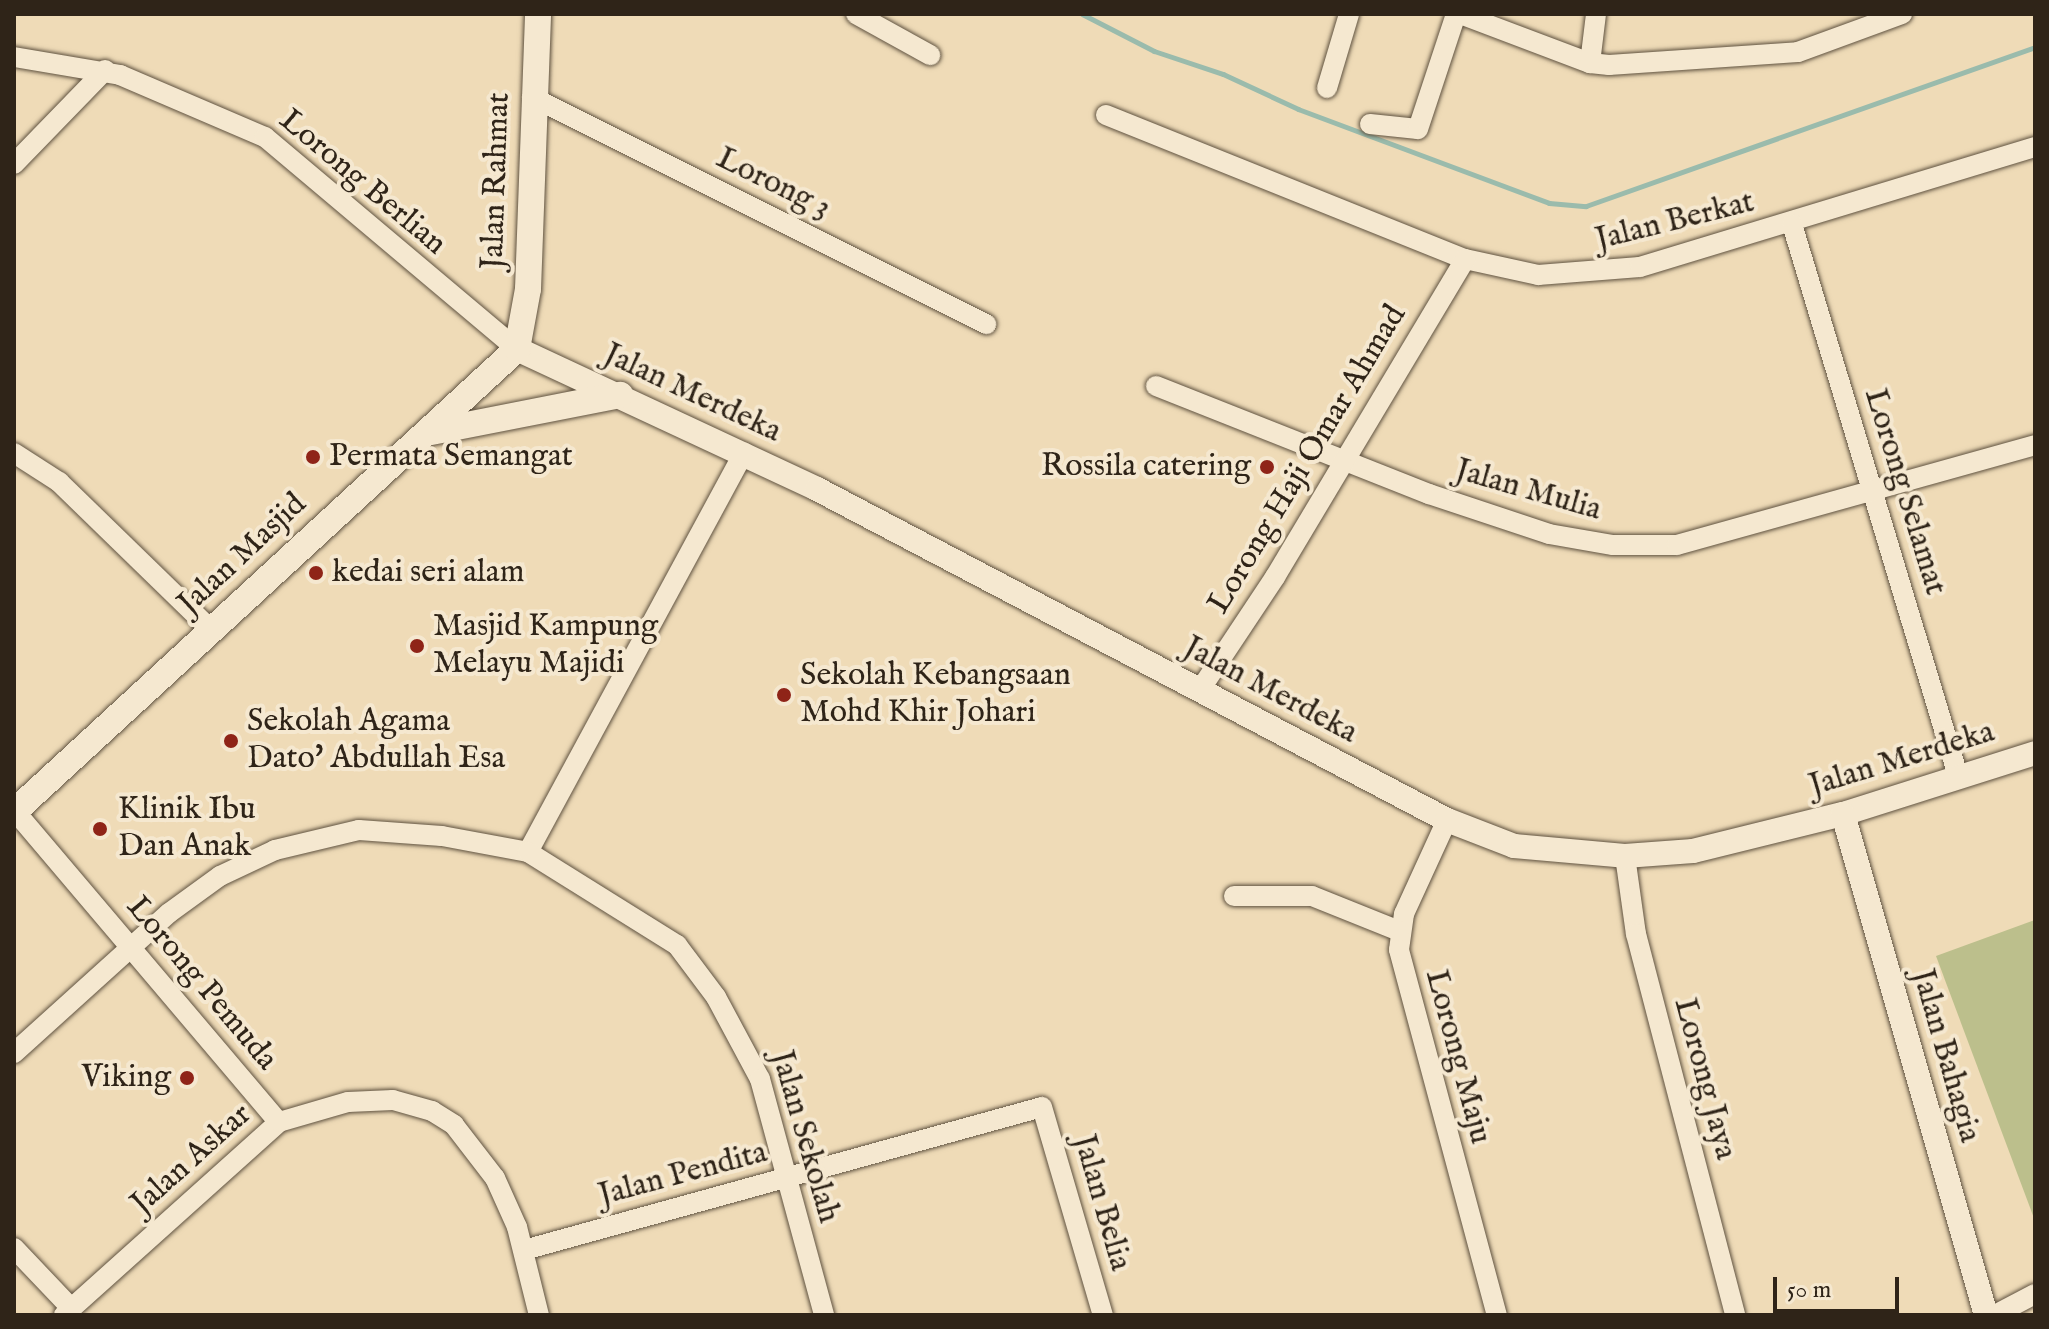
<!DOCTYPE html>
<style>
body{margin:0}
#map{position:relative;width:2049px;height:1329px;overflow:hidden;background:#efdbb7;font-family:"IM FELL English",serif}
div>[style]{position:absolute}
.green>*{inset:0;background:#bcbf8c}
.stream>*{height:5px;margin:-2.5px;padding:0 2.5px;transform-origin:2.5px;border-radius:2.5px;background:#9abbac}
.roads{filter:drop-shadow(0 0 2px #5f5240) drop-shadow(0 0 2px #5f5240)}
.minor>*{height:20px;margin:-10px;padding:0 10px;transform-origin:10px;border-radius:10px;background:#f5e8d0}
.tertiary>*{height:24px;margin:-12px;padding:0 12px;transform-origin:12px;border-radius:12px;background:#f5e8d0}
.secondary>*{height:26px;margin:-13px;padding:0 13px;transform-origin:13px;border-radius:13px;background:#f5e8d0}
.dots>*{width:22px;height:22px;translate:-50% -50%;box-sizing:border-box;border:4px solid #f5e8d0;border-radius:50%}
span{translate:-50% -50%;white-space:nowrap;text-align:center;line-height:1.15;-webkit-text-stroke:8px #f5e8d0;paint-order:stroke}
.street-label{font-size:32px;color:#2f2418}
.poi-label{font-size:32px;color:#2f2418}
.left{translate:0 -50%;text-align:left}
.right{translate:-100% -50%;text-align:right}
.frame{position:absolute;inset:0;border:16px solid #2f2418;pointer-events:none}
.scale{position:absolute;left:1773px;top:1277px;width:126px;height:36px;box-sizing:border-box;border:4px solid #2f2418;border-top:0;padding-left:10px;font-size:24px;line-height:28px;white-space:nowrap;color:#2f2418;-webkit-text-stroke:6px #f5e8d0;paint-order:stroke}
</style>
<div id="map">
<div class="green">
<i style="clip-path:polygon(2035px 920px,2035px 1221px,1936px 956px)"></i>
</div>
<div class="stream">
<i style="left:1082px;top:14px;width:81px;rotate:27.2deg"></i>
<i style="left:1154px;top:51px;width:73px;rotate:18.4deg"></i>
<i style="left:1223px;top:74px;width:83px;rotate:25deg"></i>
<i style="left:1298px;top:109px;width:268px;rotate:20.5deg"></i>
<i style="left:1549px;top:203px;width:37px;rotate:5deg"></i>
<i style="left:1586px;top:206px;width:476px;rotate:-19.5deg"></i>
</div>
<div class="roads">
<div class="minor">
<i style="left:856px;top:14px;width:85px;rotate:29deg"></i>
<i style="left:1460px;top:14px;width:139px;rotate:20.7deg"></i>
<i style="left:1590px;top:63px;width:19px;rotate:6deg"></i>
<i style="left:1609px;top:65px;width:189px;rotate:-3.9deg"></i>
<i style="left:1798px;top:52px;width:111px;rotate:-20.1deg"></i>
<i style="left:14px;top:57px;width:108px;rotate:9.6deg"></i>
<i style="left:120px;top:75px;width:158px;rotate:23.2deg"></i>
<i style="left:265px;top:137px;width:329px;rotate:40.1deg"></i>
<i style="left:1590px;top:63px;width:49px;rotate:-83deg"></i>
<i style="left:1327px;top:88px;width:77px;rotate:-73.4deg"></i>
<i style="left:532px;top:97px;width:508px;rotate:26.57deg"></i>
<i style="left:1106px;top:115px;width:387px;rotate:21.9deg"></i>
<i style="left:1465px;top:259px;width:75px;rotate:12.4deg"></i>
<i style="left:1538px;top:275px;width:102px;rotate:-4.5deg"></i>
<i style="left:1640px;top:267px;width:413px;rotate:-16.9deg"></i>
<i style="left:1370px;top:124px;width:48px;rotate:5.9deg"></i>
<i style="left:1418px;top:129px;width:121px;rotate:-71.7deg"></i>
<i style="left:14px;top:164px;width:131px;rotate:-45.9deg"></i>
<i style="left:1792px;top:224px;width:576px;rotate:73.26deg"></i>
<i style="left:1156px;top:386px;width:294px;rotate:21.6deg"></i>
<i style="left:1429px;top:494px;width:126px;rotate:18.4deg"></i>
<i style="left:1549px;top:534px;width:65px;rotate:9.8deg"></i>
<i style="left:1613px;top:545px;width:64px"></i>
<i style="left:1677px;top:545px;width:372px;rotate:-15.6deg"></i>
<i style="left:14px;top:453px;width:54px;rotate:32.8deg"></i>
<i style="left:59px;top:482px;width:212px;rotate:44.2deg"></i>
<i style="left:1200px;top:690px;width:136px;rotate:-56.4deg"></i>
<i style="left:1275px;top:577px;width:370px;rotate:-59.1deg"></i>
<i style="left:14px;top:810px;width:409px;rotate:49.7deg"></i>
<i style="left:1447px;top:820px;width:103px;rotate:114.6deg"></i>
<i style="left:1404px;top:914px;width:36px;rotate:98deg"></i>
<i style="left:1399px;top:950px;width:378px;rotate:75deg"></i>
<i style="left:528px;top:852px;width:454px;rotate:-61.6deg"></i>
<i style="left:1625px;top:856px;width:79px;rotate:82deg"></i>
<i style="left:1636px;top:934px;width:394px;rotate:75.4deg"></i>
<i style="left:1234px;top:896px;width:78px"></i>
<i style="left:1312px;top:896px;width:94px;rotate:21.9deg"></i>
<i style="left:14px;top:1053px;width:209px;rotate:-42.1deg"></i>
<i style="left:169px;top:913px;width:63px;rotate:-36deg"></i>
<i style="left:220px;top:876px;width:61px;rotate:-25.3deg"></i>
<i style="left:275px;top:850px;width:86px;rotate:-13.4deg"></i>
<i style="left:359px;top:830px;width:83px;rotate:4.1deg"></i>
<i style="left:442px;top:836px;width:87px;rotate:10.5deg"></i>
<i style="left:528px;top:852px;width:176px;rotate:32deg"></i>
<i style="left:677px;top:945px;width:65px;rotate:53.1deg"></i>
<i style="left:716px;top:997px;width:93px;rotate:61.8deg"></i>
<i style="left:760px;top:1079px;width:245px;rotate:74.8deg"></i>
<i style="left:14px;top:1248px;width:83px;rotate:46.5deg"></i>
<i style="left:524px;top:1250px;width:537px;rotate:-15.43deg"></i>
<i style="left:1042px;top:1107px;width:217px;rotate:73.7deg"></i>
<i style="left:64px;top:1315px;width:289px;rotate:-41.9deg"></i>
<i style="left:279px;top:1122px;width:72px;rotate:-16.2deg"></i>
<i style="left:348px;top:1102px;width:45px;rotate:-2.5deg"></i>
<i style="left:393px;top:1100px;width:41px;rotate:15.8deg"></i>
<i style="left:432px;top:1111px;width:26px;rotate:32deg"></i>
<i style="left:454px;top:1125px;width:67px;rotate:52.3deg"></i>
<i style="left:495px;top:1178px;width:54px;rotate:65.8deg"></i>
<i style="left:517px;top:1227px;width:91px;rotate:76deg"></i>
<i style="left:1995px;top:1315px;width:45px;rotate:-27.7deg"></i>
</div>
<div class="tertiary">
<i style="left:517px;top:349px;width:331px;rotate:25deg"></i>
<i style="left:817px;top:489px;width:712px;rotate:27.72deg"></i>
<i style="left:1447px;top:820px;width:72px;rotate:21.2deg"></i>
<i style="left:1514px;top:846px;width:111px;rotate:5.1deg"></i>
<i style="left:1625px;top:856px;width:68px;rotate:-4.2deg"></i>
<i style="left:1693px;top:851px;width:154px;rotate:-13.9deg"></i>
<i style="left:1843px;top:814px;width:201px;rotate:-17.6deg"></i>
<i style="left:1843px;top:814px;width:521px;rotate:74.07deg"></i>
</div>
<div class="secondary">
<i style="left:426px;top:433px;width:198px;rotate:-11.1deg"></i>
<i style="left:14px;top:812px;width:684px;rotate:-42.63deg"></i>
<i style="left:517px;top:349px;width:61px;rotate:-79.6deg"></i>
<i style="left:528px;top:289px;width:275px;rotate:-87.9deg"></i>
</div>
</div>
<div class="dots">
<i style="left:313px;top:457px;background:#8f2418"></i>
<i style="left:1267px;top:467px;background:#8f2418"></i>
<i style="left:316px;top:573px;background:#8f2418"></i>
<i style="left:417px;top:646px;background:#8f2418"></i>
<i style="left:784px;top:695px;background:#8f2418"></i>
<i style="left:231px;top:741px;background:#8f2418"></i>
<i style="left:100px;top:829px;background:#8f2418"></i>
<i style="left:187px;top:1078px;background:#8f2418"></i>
</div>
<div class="street-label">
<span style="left:497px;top:181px;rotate:-88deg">Jalan Rahmat</span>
<span style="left:362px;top:183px;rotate:40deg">Lorong Berlian</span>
<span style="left:773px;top:184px;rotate:26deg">Lorong 3</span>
<span style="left:1675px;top:222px;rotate:-14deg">Jalan Berkat</span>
<span style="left:692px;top:394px;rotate:25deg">Jalan Merdeka</span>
<span style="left:1308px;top:460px;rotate:-59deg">Lorong Haji Omar Ahmad</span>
<span style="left:1528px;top:491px;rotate:16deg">Jalan Mulia</span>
<span style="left:1904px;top:492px;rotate:73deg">Lorong Selamat</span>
<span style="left:243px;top:555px;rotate:-43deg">Jalan Masjid</span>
<span style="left:1270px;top:691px;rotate:28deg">Jalan Merdeka</span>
<span style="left:1902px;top:760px;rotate:-17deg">Jalan Merdeka</span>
<span style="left:201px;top:984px;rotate:50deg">Lorong Pemuda</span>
<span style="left:1945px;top:1056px;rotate:74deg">Jalan Bahagia</span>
<span style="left:1457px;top:1057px;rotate:75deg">Lorong Maju</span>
<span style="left:1704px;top:1079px;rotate:75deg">Lorong Jaya</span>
<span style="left:804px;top:1137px;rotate:74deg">Jalan Sekolah</span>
<span style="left:192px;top:1160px;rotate:-42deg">Jalan Askar</span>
<span style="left:683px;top:1175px;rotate:-15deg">Jalan Pendita</span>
<span style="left:1101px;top:1203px;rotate:74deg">Jalan Belia</span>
</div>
<div class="poi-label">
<span class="left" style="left:329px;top:457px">Permata Semangat</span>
<span class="right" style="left:1251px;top:467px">Rossila catering</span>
<span class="left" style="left:332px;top:573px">kedai seri alam</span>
<span class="left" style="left:433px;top:646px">Masjid Kampung<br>Melayu Majidi</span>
<span class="left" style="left:800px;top:695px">Sekolah Kebangsaan<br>Mohd Khir Johari</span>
<span class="left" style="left:247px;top:741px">Sekolah Agama<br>Dato' Abdullah Esa</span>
<span class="left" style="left:118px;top:829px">Klinik Ibu<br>Dan Anak</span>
<span class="right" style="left:171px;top:1078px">Viking</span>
</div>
<div class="frame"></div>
<div class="scale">50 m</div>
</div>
